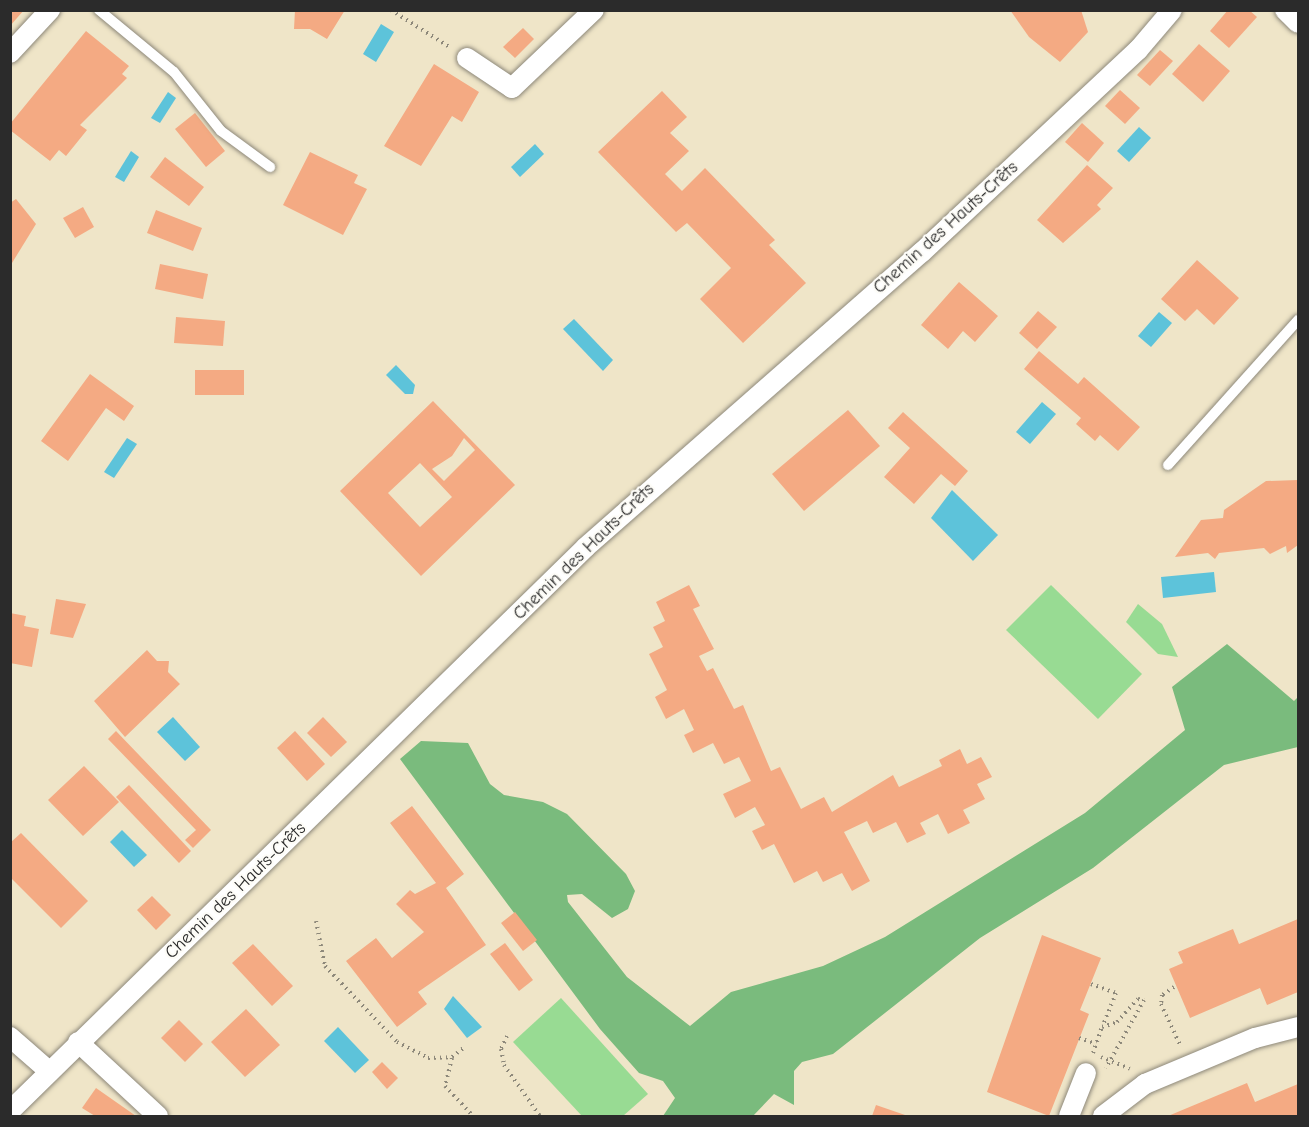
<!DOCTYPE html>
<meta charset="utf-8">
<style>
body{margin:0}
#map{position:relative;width:1309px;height:1127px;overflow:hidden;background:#efe5c8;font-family:"Comic Neue",sans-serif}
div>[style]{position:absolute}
.green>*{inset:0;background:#98db93}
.forest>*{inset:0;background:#7abb7d}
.water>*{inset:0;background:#5dc3da}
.building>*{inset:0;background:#f4aa83}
.path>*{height:4px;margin-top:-2px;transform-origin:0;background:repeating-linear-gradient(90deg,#8d887a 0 1.5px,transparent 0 6px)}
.roads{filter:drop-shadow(0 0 2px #8d887a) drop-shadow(0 0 2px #8d887a)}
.lane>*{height:10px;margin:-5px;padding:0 5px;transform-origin:5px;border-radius:5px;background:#fff}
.street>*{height:20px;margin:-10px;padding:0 10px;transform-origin:10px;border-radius:10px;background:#fff}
span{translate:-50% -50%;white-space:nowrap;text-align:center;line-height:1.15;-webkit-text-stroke:4.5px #fdfcf7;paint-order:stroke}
.street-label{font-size:18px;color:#2b2b2b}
.frame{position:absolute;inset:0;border:12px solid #2b2b2b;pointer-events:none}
</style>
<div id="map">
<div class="green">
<i style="clip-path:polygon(1051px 585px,1142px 674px,1098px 719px,1006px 630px)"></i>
<i style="clip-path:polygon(1138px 604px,1162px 624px,1178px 657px,1158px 654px,1126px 622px)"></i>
<i style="clip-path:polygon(561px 998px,648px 1094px,623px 1116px,582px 1116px,513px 1042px)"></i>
</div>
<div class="forest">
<i style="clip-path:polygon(1227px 644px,1294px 701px,1298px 697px,1298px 747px,1224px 765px,1093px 868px,980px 938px,833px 1054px,802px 1062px,794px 1071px,794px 1105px,774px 1094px,753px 1116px,663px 1116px,675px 1098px,663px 1081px,639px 1073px,600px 1029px,400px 759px,421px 741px,468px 743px,490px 784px,504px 795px,543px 802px,567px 814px,626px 874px,635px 891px,628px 909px,612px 918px,582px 894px,567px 895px,568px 902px,627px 977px,690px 1026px,731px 992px,823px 966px,885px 937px,1085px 813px,1185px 730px,1172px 687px)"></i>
</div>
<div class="water">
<i style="clip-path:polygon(381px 24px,394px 32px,376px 62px,363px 54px)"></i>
<i style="clip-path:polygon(168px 92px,176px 98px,160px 123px,151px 118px)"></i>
<i style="clip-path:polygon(1139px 127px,1151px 138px,1129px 162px,1117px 151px)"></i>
<i style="clip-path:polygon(535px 144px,544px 154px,520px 177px,511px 167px)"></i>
<i style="clip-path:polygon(131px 151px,139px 157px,124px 182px,115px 177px)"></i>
<i style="clip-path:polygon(1159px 312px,1172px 323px,1151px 347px,1138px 336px)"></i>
<i style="clip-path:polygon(574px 319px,613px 360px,603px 371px,563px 329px)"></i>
<i style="clip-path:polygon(396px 365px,415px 385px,413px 394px,405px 394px,386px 375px)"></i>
<i style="clip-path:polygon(1042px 402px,1056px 414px,1030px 444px,1016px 432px)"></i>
<i style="clip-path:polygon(127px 438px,137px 444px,114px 478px,104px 472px)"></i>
<i style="clip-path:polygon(952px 490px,998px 535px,973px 561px,931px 518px)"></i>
<i style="clip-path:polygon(1214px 572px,1216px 592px,1163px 598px,1161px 577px)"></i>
<i style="clip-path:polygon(173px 717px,200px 747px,185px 761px,157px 732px)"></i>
<i style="clip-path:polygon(122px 830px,147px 855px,134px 867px,110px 842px)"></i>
<i style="clip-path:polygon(453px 996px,482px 1027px,467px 1038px,444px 1009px)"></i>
<i style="clip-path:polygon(338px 1027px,369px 1060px,355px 1073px,324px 1041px)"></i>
</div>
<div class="building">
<i style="clip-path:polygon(10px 10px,24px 10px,10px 26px)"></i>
<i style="clip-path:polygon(295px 10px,345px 10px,327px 39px,310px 29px,294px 29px)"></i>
<i style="clip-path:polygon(1010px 10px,1081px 10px,1088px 32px,1060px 62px,1029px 37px)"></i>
<i style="clip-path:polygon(1228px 10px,1249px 10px,1257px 17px,1229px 48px,1210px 31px)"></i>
<i style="clip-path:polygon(523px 28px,534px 39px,515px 58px,503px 47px)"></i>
<i style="clip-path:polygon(86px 31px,129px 66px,122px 74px,127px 78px,80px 125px,87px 130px,66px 156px,59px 150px,50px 161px,10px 130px,10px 124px)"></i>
<i style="clip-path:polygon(1199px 44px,1230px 71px,1203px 102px,1172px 74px)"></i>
<i style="clip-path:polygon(1160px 50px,1173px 61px,1150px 86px,1137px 75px)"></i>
<i style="clip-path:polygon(434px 64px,479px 92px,462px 122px,452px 116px,421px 166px,384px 146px)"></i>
<i style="clip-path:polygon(1120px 90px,1140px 108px,1125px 124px,1105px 106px)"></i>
<i style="clip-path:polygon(662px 91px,687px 117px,670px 133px,689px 151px,665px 174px,682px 191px,705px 168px,775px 240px,769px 245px,806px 283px,743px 343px,700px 299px,731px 268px,687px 223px,676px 232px,598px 152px)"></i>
<i style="clip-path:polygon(195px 113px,225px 151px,206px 167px,175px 129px)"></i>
<i style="clip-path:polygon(1082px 123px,1104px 143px,1088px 162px,1065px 142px)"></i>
<i style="clip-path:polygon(310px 152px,358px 175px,354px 183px,367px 189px,343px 235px,283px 205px)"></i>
<i style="clip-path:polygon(165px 157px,204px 187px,189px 206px,150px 177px)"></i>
<i style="clip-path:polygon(1087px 165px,1113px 188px,1097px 205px,1101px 209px,1063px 243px,1037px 220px)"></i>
<i style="clip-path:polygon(16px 199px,36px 224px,12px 263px,10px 203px)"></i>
<i style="clip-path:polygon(83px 207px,94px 227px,75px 238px,63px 218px)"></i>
<i style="clip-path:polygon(156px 210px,202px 228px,193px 251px,147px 233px)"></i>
<i style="clip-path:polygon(1197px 260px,1239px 298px,1214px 325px,1197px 309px,1185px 321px,1161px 299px)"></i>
<i style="clip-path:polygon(160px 264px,208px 274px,203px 299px,155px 289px)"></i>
<i style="clip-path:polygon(959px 282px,998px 316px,975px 342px,963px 331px,948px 349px,921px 325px)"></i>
<i style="clip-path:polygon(1038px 311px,1057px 327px,1037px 349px,1019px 333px)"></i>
<i style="clip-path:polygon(176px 317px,225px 321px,223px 346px,174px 343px)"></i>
<i style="clip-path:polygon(1039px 351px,1078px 384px,1084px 377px,1140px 427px,1118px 451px,1100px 435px,1095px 441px,1076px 424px,1081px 418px,1024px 369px)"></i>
<i style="clip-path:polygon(195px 370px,244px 370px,244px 395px,195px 395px)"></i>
<i style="clip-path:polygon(90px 374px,134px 406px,124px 421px,106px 408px,68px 461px,41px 441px)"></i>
<i style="clip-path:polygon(evenodd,433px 401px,515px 485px,421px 576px,340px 491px,433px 401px,464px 438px,475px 450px,444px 481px,432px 469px,452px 456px,464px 438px,433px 401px,420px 463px,452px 497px,420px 527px,388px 493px,420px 463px)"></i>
<i style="clip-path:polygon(848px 410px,880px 446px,804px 511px,772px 474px)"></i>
<i style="clip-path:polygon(903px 412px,968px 471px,955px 486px,941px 474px,914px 504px,884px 477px,910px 448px,888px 428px)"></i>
<i style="clip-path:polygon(1298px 480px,1298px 545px,1287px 553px,1286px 546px,1270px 554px,1264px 548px,1219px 553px,1215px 559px,1208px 553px,1175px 557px,1201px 520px,1223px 518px,1224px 510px,1266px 481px)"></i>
<i style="clip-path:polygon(689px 585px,700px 606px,693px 609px,714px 649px,699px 656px,707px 671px,713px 668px,734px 709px,743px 705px,771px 771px,780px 767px,801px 809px,824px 797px,832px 812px,893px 775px,899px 787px,942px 766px,939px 760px,960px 749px,967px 764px,981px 757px,992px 777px,977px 784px,985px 799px,963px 810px,970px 823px,948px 834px,938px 814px,920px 823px,926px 834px,907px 843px,896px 822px,873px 833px,867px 821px,844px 832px,870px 881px,852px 891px,842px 873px,823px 882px,817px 871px,794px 883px,774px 844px,762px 850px,752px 831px,765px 825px,755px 807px,735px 818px,723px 794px,751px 781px,739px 757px,724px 764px,713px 743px,693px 753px,684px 735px,694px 730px,684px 709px,666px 719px,655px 697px,667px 690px,649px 654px,663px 647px,653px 627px,665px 621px,656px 602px)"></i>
<i style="clip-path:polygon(56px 599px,86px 604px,73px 638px,50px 634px)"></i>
<i style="clip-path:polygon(10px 613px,26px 616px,24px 626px,39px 629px,32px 667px,10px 663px)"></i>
<i style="clip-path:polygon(147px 650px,157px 661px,169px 661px,168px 672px,180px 684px,125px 737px,94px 701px)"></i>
<i style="clip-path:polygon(323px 717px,347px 742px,331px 757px,307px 733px)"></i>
<i style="clip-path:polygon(116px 731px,211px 830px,193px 848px,185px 840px,196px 830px,108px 739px)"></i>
<i style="clip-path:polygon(295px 731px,325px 764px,307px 781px,277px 748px)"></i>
<i style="clip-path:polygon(84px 766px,119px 802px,83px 836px,48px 800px)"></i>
<i style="clip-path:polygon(129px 785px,191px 851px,179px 863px,116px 797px)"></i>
<i style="clip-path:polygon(412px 806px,464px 874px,446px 888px,486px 945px,418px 992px,427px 1004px,397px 1027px,346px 961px,376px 938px,392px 958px,424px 932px,396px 904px,410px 890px,415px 894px,436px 883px,390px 823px)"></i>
<i style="clip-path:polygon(21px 833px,88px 901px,61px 928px,10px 877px,10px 843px)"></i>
<i style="clip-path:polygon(152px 896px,171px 915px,156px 930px,137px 910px)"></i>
<i style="clip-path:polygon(515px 912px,537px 940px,523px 951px,501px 923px)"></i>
<i style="clip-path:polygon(1298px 919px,1298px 992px,1267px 1005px,1260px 988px,1190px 1018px,1169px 969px,1183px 963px,1178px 952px,1233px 929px,1239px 944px)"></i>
<i style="clip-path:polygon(1042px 935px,1101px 958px,1080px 1010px,1089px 1014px,1049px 1116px,987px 1092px)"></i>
<i style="clip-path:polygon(505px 943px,533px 980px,519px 991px,490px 954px)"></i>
<i style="clip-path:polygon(253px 944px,293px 986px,272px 1006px,232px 963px)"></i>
<i style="clip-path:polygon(246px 1009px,280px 1045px,245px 1077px,211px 1042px)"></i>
<i style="clip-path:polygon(179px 1020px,203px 1044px,185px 1062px,161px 1038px)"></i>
<i style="clip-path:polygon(382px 1062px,398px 1078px,387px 1089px,372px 1072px)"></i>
<i style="clip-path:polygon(1247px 1083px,1255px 1102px,1298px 1084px,1298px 1116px,1168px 1116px)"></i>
<i style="clip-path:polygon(96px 1088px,136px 1116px,95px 1116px,82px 1108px)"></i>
<i style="clip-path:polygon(876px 1105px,908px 1116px,872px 1116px)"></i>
</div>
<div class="path">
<i style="left:391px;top:10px;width:71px;rotate:32.3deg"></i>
<i style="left:316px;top:921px;width:46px;rotate:78.7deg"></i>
<i style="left:325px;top:966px;width:105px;rotate:46.5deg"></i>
<i style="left:397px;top:1042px;width:35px;rotate:27deg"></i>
<i style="left:428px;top:1058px;width:24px;rotate:-2deg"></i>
<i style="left:452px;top:1057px;width:16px;rotate:-38deg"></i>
<i style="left:1091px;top:984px;width:27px;rotate:20deg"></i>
<i style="left:1116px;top:993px;width:35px;rotate:112deg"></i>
<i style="left:1174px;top:987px;width:14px;rotate:146deg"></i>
<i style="left:1162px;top:995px;width:9px;rotate:96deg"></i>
<i style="left:1161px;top:1004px;width:47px;rotate:65.1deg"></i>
<i style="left:507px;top:1036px;width:14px;rotate:115deg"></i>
<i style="left:501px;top:1049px;width:16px;rotate:79deg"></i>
<i style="left:504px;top:1065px;width:62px;rotate:54.8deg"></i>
<i style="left:1079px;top:1038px;width:18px;rotate:19deg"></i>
<i style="left:1093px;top:1053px;width:28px;rotate:-71deg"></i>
<i style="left:1102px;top:1027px;width:16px;rotate:-18deg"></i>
<i style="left:1117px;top:1022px;width:31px;rotate:-48deg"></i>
<i style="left:1138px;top:999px;width:6px;rotate:9deg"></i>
<i style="left:1144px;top:1000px;width:78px;rotate:119.2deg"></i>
<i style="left:1101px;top:1057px;width:31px;rotate:22deg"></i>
<i style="left:452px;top:1058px;width:29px;rotate:104deg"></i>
<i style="left:445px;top:1086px;width:41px;rotate:47deg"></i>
</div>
<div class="roads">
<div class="lane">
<i style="left:99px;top:10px;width:97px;rotate:39.6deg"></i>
<i style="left:174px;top:72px;width:75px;rotate:51.5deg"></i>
<i style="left:221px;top:131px;width:61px;rotate:36.3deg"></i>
<i style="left:1168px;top:465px;width:195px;rotate:-48.1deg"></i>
</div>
<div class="street">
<i style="left:1285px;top:10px;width:18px;rotate:45deg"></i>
<i style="left:10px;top:53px;width:59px;rotate:-47.1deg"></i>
<i style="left:467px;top:58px;width:54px;rotate:33.7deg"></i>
<i style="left:512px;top:88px;width:113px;rotate:-43.6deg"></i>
<i style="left:10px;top:1037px;width:52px;rotate:41.1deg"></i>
<i style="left:78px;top:1042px;width:109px;rotate:42.8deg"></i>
<i style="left:10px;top:1111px;width:806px;rotate:-44.4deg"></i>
<i style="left:586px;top:547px;width:447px;rotate:-41.3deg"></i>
<i style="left:922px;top:252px;width:296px;rotate:-43.1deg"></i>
<i style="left:1138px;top:50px;width:52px;rotate:-49.6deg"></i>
<i style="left:1069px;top:1116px;width:46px;rotate:-68.4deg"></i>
<i style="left:1103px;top:1116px;width:53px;rotate:-37.3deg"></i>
<i style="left:1145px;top:1084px;width:119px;rotate:-22.7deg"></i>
<i style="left:1255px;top:1038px;width:44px;rotate:-14.3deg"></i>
</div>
</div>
<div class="street-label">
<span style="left:946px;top:228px;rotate:-42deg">Chemin des Hauts-Crêts</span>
<span style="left:584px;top:552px;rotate:-44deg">Chemin des Hauts-Crêts</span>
<span style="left:236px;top:891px;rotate:-44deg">Chemin des Hauts-Crêts</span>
</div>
<div class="frame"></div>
</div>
